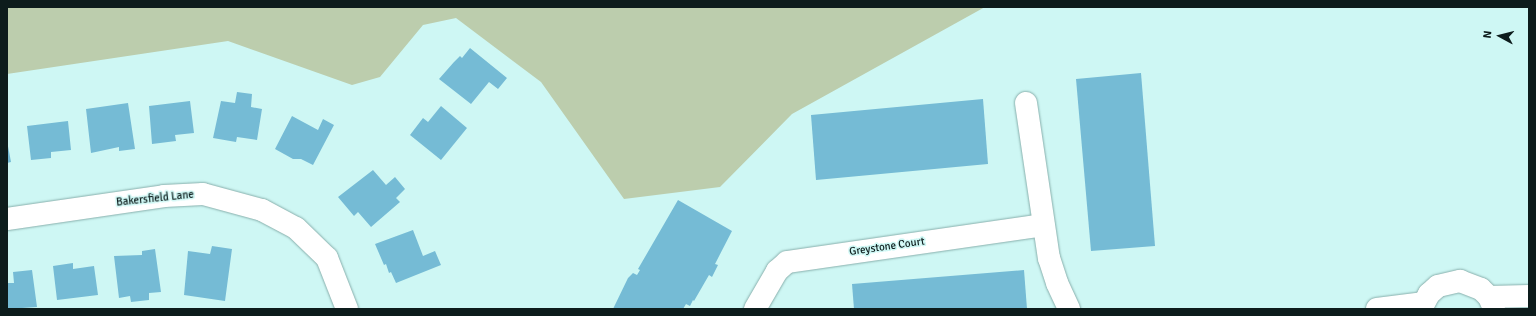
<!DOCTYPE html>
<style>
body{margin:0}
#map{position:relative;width:1536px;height:316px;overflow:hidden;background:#cef7f4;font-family:Signika,sans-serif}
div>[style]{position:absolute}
.green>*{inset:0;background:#bccdad}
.building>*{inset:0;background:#75bbd5}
.roads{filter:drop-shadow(0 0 1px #88afac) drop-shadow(0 0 1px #88afac)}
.minor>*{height:22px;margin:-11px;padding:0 11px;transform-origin:11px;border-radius:11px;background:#fff}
span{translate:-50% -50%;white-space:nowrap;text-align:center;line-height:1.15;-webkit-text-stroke:3px #cef7f4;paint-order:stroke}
.street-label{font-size:11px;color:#0d1c1c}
.frame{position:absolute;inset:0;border:8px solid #0d1c1c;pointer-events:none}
.north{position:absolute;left:1480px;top:16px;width:40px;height:40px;-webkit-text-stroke:3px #cef7f4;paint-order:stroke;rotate:277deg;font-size:11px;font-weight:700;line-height:16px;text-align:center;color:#0d1c1c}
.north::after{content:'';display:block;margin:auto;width:14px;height:18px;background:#0d1c1c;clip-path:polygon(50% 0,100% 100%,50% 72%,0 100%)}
</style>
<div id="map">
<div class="green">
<i style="clip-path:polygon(7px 7px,985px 7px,792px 114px,720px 187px,624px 199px,541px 82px,456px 18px,423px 25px,380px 77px,352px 85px,228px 41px,7px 74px)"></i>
</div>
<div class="building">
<i style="clip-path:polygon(470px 48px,507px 78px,498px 89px,489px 82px,471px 104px,439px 79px,454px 62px,460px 56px,462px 58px)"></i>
<i style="clip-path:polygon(1141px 73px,1155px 246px,1091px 251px,1076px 79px)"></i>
<i style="clip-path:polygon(237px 92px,252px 94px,251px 107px,262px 109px,257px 140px,237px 137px,236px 142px,213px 138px,221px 101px,235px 103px)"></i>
<i style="clip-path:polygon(983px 99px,988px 164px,816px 180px,811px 115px)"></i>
<i style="clip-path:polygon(190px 101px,194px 133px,175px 135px,176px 141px,152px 144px,149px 106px)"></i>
<i style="clip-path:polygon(128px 103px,135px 149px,119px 151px,119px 147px,91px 153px,86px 109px)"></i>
<i style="clip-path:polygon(441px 106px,467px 128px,441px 160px,410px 135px,423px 118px,428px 122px)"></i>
<i style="clip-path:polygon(292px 116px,318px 130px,323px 119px,334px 125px,313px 165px,301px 159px,293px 159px,275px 149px)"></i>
<i style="clip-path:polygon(68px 121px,71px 150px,51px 152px,51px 158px,31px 160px,27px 126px)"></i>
<i style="clip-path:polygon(7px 141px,11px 162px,7px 163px)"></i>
<i style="clip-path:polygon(373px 170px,386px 185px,395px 177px,405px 189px,396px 198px,400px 202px,371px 227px,358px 212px,354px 216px,338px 197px)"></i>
<i style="clip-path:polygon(678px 200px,732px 231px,715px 264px,718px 265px,712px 277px,709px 275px,694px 301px,693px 300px,690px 306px,686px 304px,683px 309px,613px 309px,628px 278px,633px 273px,637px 275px,640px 270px,638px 269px)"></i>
<i style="clip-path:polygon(413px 230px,423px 256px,435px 251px,441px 265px,396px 283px,391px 272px,389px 273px,386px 264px,384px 265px,375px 244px)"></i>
<i style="clip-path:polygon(212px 246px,232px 249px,225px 301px,184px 295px,188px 251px,210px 254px)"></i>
<i style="clip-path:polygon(155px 249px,161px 292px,149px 293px,149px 300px,131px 302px,130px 296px,119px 298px,114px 256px,142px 255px,142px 251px)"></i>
<i style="clip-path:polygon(73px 263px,73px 269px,94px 266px,98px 295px,57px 300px,53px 266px)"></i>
<i style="clip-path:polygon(32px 270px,37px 307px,7px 309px,7px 283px,14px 283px,13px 272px)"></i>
<i style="clip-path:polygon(1024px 270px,1027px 309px,854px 309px,852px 284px)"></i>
</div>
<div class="roads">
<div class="minor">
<i style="left:1026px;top:103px;width:157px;rotate:81.6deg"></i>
<i style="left:1049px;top:258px;width:26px;rotate:72deg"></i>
<i style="left:1057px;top:283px;width:29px;rotate:65deg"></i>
<i style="left:7px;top:219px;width:159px;rotate:-8.3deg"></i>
<i style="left:164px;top:196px;width:39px;rotate:-3deg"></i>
<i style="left:203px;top:194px;width:61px;rotate:15.2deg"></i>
<i style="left:262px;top:210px;width:38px;rotate:28deg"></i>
<i style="left:296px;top:228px;width:43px;rotate:44.1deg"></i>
<i style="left:327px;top:258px;width:55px;rotate:68.6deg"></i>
<i style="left:1489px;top:297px;width:40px;rotate:-1.4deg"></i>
<i style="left:755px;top:309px;width:44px;rotate:-59.9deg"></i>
<i style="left:777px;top:271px;width:13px;rotate:-42deg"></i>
<i style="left:787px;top:262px;width:259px;rotate:-8.2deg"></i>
<i style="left:1377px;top:309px;width:46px;rotate:-7.4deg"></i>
<i style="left:1421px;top:309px;width:17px;rotate:-62deg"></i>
<i style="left:1429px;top:294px;width:12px;rotate:-42deg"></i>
<i style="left:1438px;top:286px;width:23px;rotate:-13deg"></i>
<i style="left:1460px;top:281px;width:22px;rotate:21deg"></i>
<i style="left:1481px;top:289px;width:11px;rotate:45deg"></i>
<i style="left:1489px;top:297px;width:13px;rotate:67deg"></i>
</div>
</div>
<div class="street-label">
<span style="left:155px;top:199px;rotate:-6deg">Bakersfield Lane</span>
<span style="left:887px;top:247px;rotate:-8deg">Greystone Court</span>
</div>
<div class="frame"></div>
<div class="north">N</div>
</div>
